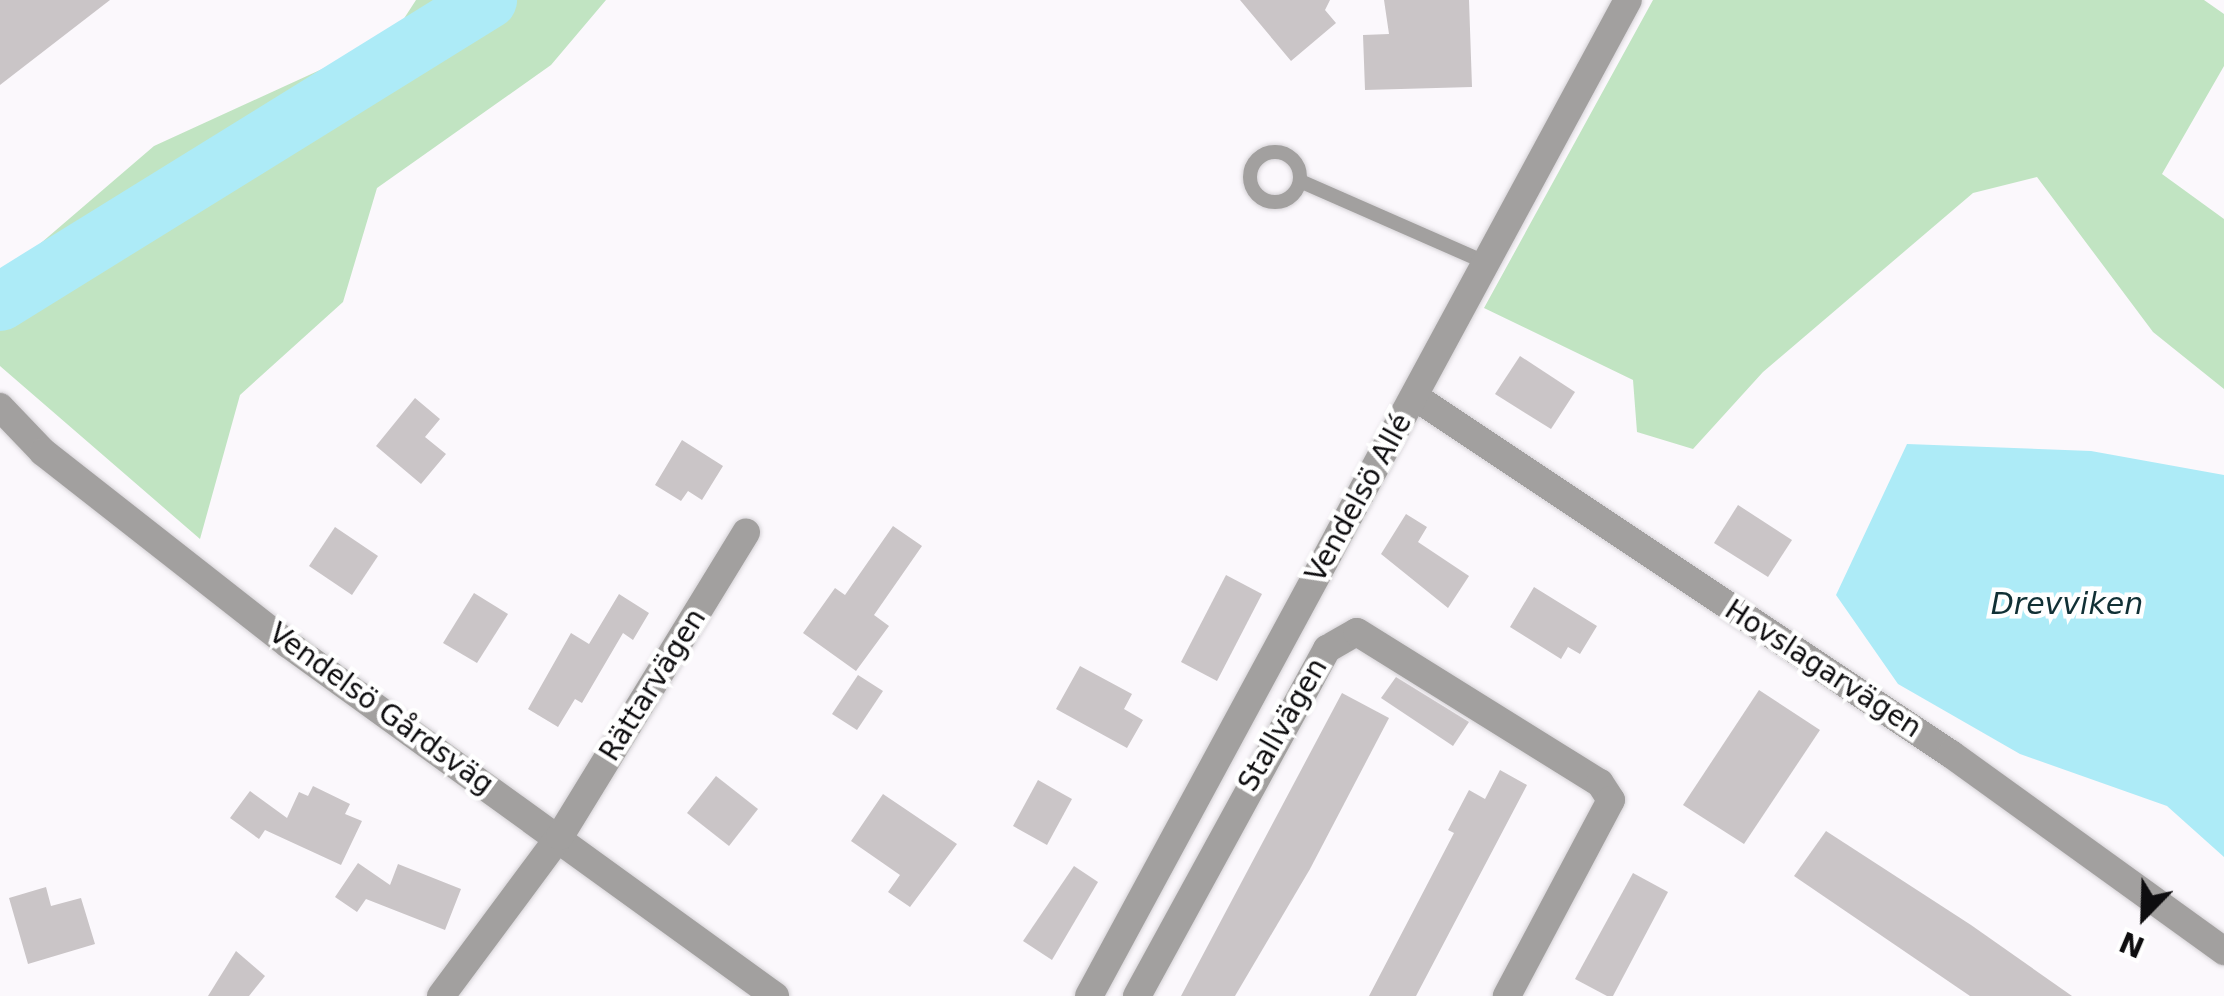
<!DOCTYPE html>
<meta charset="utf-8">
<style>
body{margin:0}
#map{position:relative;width:2224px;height:996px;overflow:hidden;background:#fbf8fc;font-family:"DejaVu Sans",sans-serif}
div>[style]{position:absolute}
.green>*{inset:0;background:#c1e4c2}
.water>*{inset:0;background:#adebf7}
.river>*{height:58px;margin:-29px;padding:0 29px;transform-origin:29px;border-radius:29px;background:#adebf7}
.building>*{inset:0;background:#cac5c7}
.roads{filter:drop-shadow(0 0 2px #d5d2d6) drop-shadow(0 0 2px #d5d2d6)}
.service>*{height:14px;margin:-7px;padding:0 7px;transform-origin:7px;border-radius:7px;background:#a2a09f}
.service>.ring{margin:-7px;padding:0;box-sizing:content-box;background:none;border:14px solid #a2a09f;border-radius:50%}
.minor>*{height:28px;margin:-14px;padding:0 14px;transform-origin:14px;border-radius:14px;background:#a2a09f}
span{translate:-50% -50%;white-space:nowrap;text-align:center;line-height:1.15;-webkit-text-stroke:9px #fff;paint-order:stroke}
.street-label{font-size:28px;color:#0e0d0f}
.water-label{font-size:30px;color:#113035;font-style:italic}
.north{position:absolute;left:2094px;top:866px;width:100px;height:100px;-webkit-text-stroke:8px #fff;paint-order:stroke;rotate:203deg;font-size:28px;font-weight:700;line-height:40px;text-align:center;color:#0e0d0f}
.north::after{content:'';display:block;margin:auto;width:35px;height:45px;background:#0e0d0f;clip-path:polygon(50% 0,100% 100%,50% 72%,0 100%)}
</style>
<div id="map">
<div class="green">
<i style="clip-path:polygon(416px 0,606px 0,551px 65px,377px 188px,343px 302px,240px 395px,200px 539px,0 366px,0 287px,6px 273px,154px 146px,392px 37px)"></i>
<i style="clip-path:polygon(1653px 0,2204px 0,2224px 14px,2224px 66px,2162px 174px,2224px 219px,2224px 389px,2153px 332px,2037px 177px,1973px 193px,1763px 372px,1693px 449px,1637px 432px,1633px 380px,1484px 308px)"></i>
</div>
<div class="water">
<i style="clip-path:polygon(1907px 444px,2091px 451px,2224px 475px,2224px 857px,2167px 806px,2020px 754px,1898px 684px,1836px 595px)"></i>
</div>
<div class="river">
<i style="left:0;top:302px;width:574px;rotate:-31.75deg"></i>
</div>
<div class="building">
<i style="clip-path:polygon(0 0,110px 0,0 85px)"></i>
<i style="clip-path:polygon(1240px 0,1330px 0,1325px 10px,1336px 23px,1291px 61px)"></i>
<i style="clip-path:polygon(1384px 0,1469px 0,1472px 87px,1365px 90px,1363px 35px,1389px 34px)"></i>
<i style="clip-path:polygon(1520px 356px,1575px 392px,1551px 429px,1495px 394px)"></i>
<i style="clip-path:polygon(415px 398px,440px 419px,425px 437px,446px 454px,421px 484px,376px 446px)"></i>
<i style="clip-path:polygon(682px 440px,723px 466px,702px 500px,688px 491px,681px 501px,655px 485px)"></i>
<i style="clip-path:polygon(1738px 505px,1792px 540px,1768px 577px,1714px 543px)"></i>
<i style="clip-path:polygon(1406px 514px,1427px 527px,1418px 542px,1469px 576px,1448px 608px,1381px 554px)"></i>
<i style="clip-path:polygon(893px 526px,922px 546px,874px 615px,889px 626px,856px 671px,803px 633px,835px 588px,845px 595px)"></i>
<i style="clip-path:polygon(335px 527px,378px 556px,352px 595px,309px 566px)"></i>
<i style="clip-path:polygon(1226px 575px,1262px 594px,1217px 681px,1181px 662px)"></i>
<i style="clip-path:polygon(1534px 587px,1597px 626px,1580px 654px,1568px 647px,1561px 659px,1510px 627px)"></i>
<i style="clip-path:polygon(474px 593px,508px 614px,477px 663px,443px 643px)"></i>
<i style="clip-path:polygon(619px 594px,649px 613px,633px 640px,623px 633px,582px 703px,575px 699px,558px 727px,528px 709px,571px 633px,589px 644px)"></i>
<i style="clip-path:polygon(1080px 666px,1132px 694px,1124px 709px,1143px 720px,1127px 748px,1056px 709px)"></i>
<i style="clip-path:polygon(858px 675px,883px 691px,857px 730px,832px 714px)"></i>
<i style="clip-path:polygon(1396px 677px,1469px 722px,1453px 746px,1381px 698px)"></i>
<i style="clip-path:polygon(1759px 690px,1820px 730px,1744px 844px,1683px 805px)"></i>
<i style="clip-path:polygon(1342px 693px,1389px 718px,1310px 869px,1235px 996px,1181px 996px)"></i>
<i style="clip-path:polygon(1500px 770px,1527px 785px,1416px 996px,1369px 996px,1454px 833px,1448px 830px,1469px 790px,1485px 799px)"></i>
<i style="clip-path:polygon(716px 776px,758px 809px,729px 846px,687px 813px)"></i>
<i style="clip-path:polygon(1038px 780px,1072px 799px,1047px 845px,1013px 826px)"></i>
<i style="clip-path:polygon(313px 786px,350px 804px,345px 814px,362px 821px,341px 865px,265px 830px,259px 839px,230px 818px,250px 791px,287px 818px,299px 792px,308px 796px)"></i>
<i style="clip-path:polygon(883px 794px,957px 844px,910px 907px,888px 892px,900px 875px,851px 841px)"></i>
<i style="clip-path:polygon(1826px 831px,1971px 925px,2072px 996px,1970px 996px,1794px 876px)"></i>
<i style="clip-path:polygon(358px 863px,390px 885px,398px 864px,461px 889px,445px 930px,366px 899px,357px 912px,335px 897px)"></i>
<i style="clip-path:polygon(1074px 866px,1098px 882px,1052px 960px,1023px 941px)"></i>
<i style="clip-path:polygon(1633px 873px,1668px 892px,1613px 996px,1607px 996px,1575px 979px)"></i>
<i style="clip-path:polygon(46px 887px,51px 906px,81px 898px,95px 944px,28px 964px,9px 898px)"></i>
<i style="clip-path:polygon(236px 951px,265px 976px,249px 996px,208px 996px)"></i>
</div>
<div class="roads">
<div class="service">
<i class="ring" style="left:1250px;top:152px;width:36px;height:36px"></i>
<i style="left:1300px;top:181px;width:204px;rotate:23.7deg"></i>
</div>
<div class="minor">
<i style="left:1415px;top:397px;width:644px;rotate:33.67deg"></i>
<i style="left:1951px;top:754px;width:337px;rotate:35.8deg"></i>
<i style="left:0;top:407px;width:62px;rotate:46.3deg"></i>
<i style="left:43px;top:452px;width:311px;rotate:38.1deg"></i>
<i style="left:288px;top:644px;width:601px;rotate:35.86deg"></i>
<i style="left:441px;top:996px;width:199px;rotate:-53.4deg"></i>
<i style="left:560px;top:836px;width:356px;rotate:-58.5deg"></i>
<i style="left:1089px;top:996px;width:1132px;rotate:-61.58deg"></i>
<i style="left:1137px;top:996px;width:396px;rotate:-61.3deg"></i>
<i style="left:1327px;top:649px;width:34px;rotate:-30deg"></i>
<i style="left:1357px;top:632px;width:286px;rotate:31.9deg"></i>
<i style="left:1600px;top:783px;width:20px;rotate:57deg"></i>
<i style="left:1611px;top:800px;width:222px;rotate:118deg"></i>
</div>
</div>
<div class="street-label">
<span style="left:1359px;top:498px;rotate:-61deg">Vendelsö Allé</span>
<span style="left:1823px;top:669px;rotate:33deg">Hovslagarvägen</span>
<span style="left:653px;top:685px;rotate:-58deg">Rättarvägen</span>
<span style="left:381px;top:709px;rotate:36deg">Vendelsö Gårdsväg</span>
<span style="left:1283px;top:725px;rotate:-60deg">Stallvägen</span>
</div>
<div class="water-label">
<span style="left:2067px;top:604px">Drevviken</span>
</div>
<div class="north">N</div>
</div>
